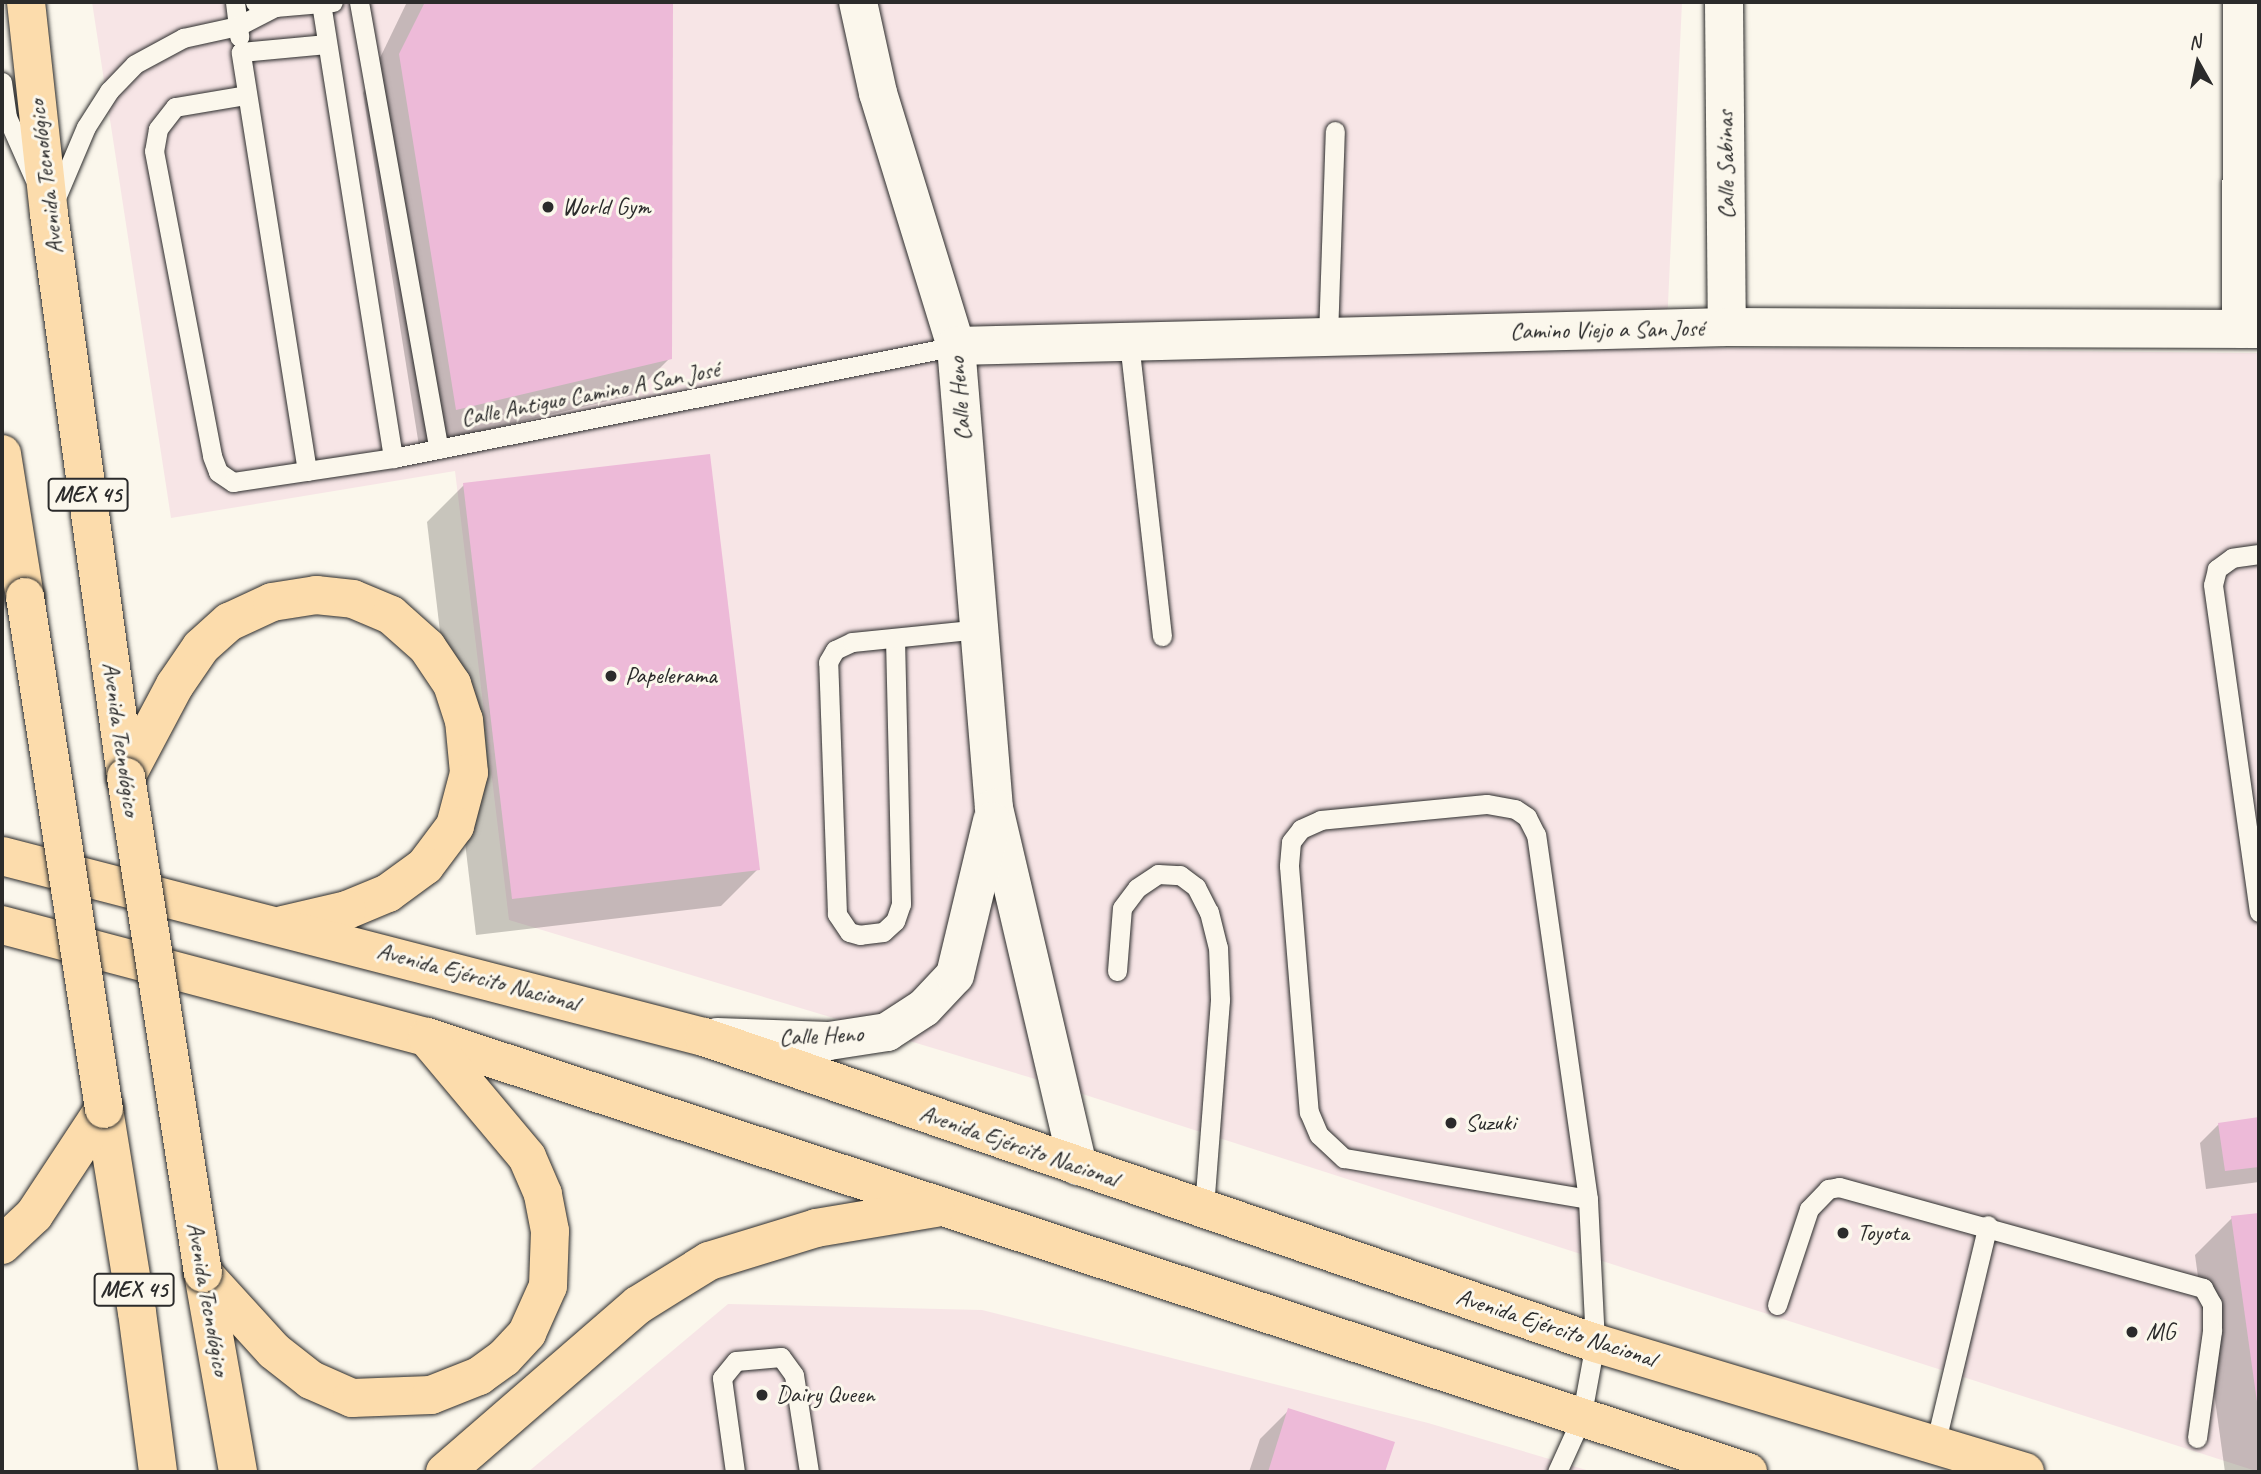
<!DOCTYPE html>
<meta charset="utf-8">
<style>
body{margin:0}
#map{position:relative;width:2261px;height:1474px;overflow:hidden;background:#fbf7ec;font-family:Caveat,sans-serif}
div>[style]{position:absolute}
.built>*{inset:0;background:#f7e5e6}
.shadow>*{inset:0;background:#0003}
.building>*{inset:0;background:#edbad8}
.roads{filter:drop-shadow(0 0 2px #2b2b2b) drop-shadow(0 0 2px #2b2b2b)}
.service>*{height:19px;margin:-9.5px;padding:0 9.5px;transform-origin:9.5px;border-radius:9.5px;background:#fbf7ec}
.minor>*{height:38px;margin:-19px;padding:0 19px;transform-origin:19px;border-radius:19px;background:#fbf7ec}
.tertiary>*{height:38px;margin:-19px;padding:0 19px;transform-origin:19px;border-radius:19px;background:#fbf7ec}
.primary>*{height:38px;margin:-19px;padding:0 19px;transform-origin:19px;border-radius:19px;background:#fcdcac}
.bridges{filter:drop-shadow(0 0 2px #2b2b2b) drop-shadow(0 0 2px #2b2b2b)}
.primary-bridge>*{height:38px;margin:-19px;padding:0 19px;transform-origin:19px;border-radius:19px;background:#fcdcac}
.dots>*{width:19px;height:19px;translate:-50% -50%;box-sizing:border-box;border:4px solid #fbf7ec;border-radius:50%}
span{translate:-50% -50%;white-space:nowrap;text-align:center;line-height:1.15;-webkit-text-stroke:6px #fbf7ec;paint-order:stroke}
.shield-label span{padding:2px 5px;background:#fbf7ec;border:2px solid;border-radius:5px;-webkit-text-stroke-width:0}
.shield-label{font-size:23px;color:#2b2b2b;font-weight:700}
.street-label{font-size:24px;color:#2b2b2b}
.poi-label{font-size:24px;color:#2b2b2b}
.left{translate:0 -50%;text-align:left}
.frame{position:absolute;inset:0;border:4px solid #2b2b2b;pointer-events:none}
.north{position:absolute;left:2163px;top:28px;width:70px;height:70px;-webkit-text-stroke:5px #fbf7ec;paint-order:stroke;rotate:351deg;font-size:19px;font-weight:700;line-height:28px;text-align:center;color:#2b2b2b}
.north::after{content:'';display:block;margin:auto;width:24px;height:32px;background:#2b2b2b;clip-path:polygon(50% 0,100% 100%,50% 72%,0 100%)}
</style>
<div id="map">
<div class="built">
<i style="clip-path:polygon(92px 2px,1682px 2px,1666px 347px,2259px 353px,2259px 1472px,1042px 1081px,509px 920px,455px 471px,171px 518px)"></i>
<i style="clip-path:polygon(728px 1304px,982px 1310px,1428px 1423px,1593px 1472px,528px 1472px)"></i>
</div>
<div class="shadow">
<i style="clip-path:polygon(407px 2px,671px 2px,670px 358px,633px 395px,419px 446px,363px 93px)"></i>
<i style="clip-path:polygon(464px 485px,758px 869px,721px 906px,476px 935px,427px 522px)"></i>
<i style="clip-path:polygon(2259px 1119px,2259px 1182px,2206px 1189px,2200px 1143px,2219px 1124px)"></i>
<i style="clip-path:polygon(2259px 1214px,2259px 1472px,2225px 1472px,2195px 1255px,2232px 1218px)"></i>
<i style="clip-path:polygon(1289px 1410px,1392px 1444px,1383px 1472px,1249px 1472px,1260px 1439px)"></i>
</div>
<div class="building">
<i style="clip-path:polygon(425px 2px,673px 2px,672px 359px,456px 410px,399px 54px)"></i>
<i style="clip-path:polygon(710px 454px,760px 870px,512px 899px,463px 483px)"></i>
<i style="clip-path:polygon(2259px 1117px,2259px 1167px,2225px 1171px,2218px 1123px)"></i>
<i style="clip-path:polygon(2259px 1213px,2259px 1409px,2258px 1409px,2231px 1216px)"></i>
<i style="clip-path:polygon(1288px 1408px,1395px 1442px,1385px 1472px,1268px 1472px)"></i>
</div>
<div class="roads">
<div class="service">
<i style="left:235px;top:2px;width:35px;rotate:83deg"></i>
<i style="left:255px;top:2px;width:21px;rotate:14deg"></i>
<i style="left:275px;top:7px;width:58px;rotate:-4.9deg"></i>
<i style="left:359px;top:2px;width:454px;rotate:79.9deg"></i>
<i style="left:321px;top:3px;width:461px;rotate:81deg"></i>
<i style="left:2px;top:82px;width:35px;rotate:82deg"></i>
<i style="left:7px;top:117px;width:67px;rotate:66.1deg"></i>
<i style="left:246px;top:95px;width:72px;rotate:170.4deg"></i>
<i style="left:175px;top:107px;width:28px;rotate:128deg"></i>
<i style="left:158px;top:129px;width:22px;rotate:100deg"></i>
<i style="left:154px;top:151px;width:310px;rotate:79.2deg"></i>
<i style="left:212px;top:456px;width:17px;rotate:69deg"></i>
<i style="left:218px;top:472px;width:18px;rotate:34deg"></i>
<i style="left:233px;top:482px;width:162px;rotate:-8.5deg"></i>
<i style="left:393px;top:458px;width:574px;rotate:-11.25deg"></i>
<i style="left:55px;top:200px;width:79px;rotate:-67deg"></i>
<i style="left:86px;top:127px;width:43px;rotate:-57.4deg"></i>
<i style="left:109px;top:91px;width:37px;rotate:-46deg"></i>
<i style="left:135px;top:64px;width:55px;rotate:-28.4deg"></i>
<i style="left:183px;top:38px;width:56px;rotate:-12.3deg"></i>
<i style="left:238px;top:26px;width:42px;rotate:-27.2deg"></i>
<i style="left:1328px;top:337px;width:206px;rotate:-88.1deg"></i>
<i style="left:1129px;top:342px;width:296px;rotate:83.6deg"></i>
<i style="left:307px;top:471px;width:424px;rotate:-99deg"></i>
<i style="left:241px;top:52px;width:86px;rotate:-5.3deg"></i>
<i style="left:2259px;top:554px;width:27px;rotate:172deg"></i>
<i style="left:2232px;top:558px;width:19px;rotate:144deg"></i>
<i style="left:2217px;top:569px;width:16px;rotate:104deg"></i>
<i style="left:2213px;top:585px;width:330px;rotate:82deg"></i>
<i style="left:895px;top:638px;width:266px;rotate:88.7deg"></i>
<i style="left:901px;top:904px;width:18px;rotate:109deg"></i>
<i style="left:895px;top:921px;width:16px;rotate:137deg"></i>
<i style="left:883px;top:932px;width:23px;rotate:173deg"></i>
<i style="left:860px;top:935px;width:11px;rotate:-165deg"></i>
<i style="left:849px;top:932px;width:22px;rotate:-124deg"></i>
<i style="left:837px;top:914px;width:252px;rotate:-92deg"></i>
<i style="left:828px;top:662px;width:14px;rotate:-60deg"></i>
<i style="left:835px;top:650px;width:19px;rotate:-25deg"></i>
<i style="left:852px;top:642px;width:128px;rotate:-5.8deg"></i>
<i style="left:1117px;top:971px;width:63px;rotate:-85.5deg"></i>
<i style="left:1122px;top:908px;width:25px;rotate:-53deg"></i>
<i style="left:1137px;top:888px;width:25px;rotate:-34deg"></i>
<i style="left:1158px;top:874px;width:22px;rotate:3deg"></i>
<i style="left:1180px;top:875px;width:20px;rotate:37deg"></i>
<i style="left:1196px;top:887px;width:28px;rotate:63deg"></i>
<i style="left:1209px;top:912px;width:36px;rotate:76deg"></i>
<i style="left:1218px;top:947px;width:53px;rotate:87.8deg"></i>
<i style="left:1220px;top:1000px;width:210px;rotate:94.4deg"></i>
<i style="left:1777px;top:1305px;width:101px;rotate:-71.6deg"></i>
<i style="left:1809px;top:1209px;width:28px;rotate:-46deg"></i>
<i style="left:1828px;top:1189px;width:11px;rotate:-10deg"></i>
<i style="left:1839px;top:1187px;width:378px;rotate:15.5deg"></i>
<i style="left:2203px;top:1288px;width:18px;rotate:61deg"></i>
<i style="left:2212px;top:1304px;width:27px;rotate:90deg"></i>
<i style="left:2212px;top:1331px;width:108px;rotate:98deg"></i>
<i style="left:1935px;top:1445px;width:226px;rotate:-76.5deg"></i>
<i style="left:735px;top:1472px;width:95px;rotate:-97.9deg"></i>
<i style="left:722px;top:1378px;width:22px;rotate:-51deg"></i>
<i style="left:736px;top:1361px;width:45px;rotate:-5.1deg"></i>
<i style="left:781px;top:1357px;width:22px;rotate:54deg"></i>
<i style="left:794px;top:1375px;width:98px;rotate:81.2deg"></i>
<i style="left:1557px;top:1472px;width:58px;rotate:-65.6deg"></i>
<i style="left:1581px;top:1419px;width:77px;rotate:-79.6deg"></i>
<i style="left:1595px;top:1343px;width:144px;rotate:-92.8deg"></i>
<i style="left:1588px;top:1199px;width:368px;rotate:-98.1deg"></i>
<i style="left:1536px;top:835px;width:20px;rotate:-117deg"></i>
<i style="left:1527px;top:817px;width:14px;rotate:-146deg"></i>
<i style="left:1515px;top:809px;width:29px;rotate:-170deg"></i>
<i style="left:1486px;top:804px;width:166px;rotate:174.5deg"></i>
<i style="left:1321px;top:820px;width:22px;rotate:156deg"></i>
<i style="left:1301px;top:829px;width:16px;rotate:128deg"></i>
<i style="left:1291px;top:842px;width:24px;rotate:95deg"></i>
<i style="left:1289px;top:866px;width:247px;rotate:85.4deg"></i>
<i style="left:1309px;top:1112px;width:25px;rotate:67deg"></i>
<i style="left:1319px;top:1135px;width:34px;rotate:43deg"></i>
<i style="left:1344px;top:1158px;width:247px;rotate:9.5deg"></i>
</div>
<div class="minor">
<i style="left:1724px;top:2px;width:325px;rotate:89.5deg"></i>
<i style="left:2241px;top:329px;width:327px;rotate:-89.8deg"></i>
</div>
<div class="tertiary">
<i style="left:858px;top:2px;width:93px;rotate:77.6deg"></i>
<i style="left:878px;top:93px;width:265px;rotate:72.9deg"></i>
<i style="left:956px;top:346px;width:464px;rotate:85.3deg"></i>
<i style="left:994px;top:808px;width:368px;rotate:76.8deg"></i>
<i style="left:956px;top:346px;width:771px;rotate:-1.41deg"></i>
<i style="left:1727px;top:327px;width:532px;rotate:0.22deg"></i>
<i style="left:717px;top:1037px;width:112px;rotate:2deg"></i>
<i style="left:829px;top:1041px;width:59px;rotate:-8.8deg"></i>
<i style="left:887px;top:1032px;width:44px;rotate:-33deg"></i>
<i style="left:924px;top:1008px;width:45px;rotate:-46.8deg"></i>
<i style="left:955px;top:975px;width:158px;rotate:-76.5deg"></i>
</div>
<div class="primary">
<i style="left:26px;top:2px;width:213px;rotate:83.8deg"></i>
<i style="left:49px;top:214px;width:568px;rotate:82.21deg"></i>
<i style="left:2px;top:454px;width:145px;rotate:80.9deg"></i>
<i style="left:126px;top:777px;width:104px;rotate:-62deg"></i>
<i style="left:175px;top:685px;width:46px;rotate:-55.6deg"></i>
<i style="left:201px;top:647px;width:38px;rotate:-42deg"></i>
<i style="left:229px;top:622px;width:47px;rotate:-24.9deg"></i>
<i style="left:272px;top:602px;width:45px;rotate:-9deg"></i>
<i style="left:316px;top:595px;width:37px;rotate:6deg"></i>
<i style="left:353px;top:599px;width:41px;rotate:22.8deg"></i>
<i style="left:391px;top:615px;width:48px;rotate:41.6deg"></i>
<i style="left:427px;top:647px;width:45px;rotate:56deg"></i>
<i style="left:452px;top:684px;width:38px;rotate:72deg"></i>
<i style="left:464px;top:720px;width:53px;rotate:84.6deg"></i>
<i style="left:469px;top:773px;width:55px;rotate:104.8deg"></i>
<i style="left:455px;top:826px;width:50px;rotate:126.9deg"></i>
<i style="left:425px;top:866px;width:46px;rotate:143.9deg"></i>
<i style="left:388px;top:893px;width:44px;rotate:157.5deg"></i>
<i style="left:347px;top:910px;width:66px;rotate:166.8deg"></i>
<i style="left:2px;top:856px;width:725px;rotate:14.46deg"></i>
<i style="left:704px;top:1037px;width:942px;rotate:18.95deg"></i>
<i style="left:1595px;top:1343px;width:449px;rotate:16.7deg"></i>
<i style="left:2px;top:925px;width:440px;rotate:14.8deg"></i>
<i style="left:427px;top:1037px;width:1391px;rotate:18.23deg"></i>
<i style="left:104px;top:1109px;width:206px;rotate:80.8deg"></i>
<i style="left:137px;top:1312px;width:161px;rotate:82.5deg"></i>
<i style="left:2px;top:1245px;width:44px;rotate:-43.2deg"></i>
<i style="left:34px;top:1215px;width:127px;rotate:-56.6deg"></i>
<i style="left:203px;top:1273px;width:105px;rotate:47.7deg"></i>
<i style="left:274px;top:1351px;width:47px;rotate:38.1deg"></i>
<i style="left:311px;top:1380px;width:45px;rotate:23.7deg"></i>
<i style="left:352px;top:1398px;width:79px;rotate:-2.2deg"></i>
<i style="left:431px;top:1395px;width:52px;rotate:-21.6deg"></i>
<i style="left:479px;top:1376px;width:31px;rotate:-36deg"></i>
<i style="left:504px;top:1358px;width:34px;rotate:-47deg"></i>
<i style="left:527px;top:1333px;width:51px;rotate:-65.9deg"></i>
<i style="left:548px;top:1286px;width:55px;rotate:-87.9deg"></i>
<i style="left:550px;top:1231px;width:38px;rotate:-101deg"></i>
<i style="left:543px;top:1194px;width:40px;rotate:-113.4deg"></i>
<i style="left:527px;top:1157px;width:154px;rotate:-130deg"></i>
<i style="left:203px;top:1273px;width:202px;rotate:80deg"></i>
<i style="left:445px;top:1472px;width:255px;rotate:-40.9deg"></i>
<i style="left:638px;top:1305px;width:84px;rotate:-31.8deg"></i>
<i style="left:709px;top:1261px;width:112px;rotate:-17.1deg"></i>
<i style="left:816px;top:1228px;width:121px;rotate:-9.5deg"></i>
</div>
</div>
<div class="bridges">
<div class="primary-bridge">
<i style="left:25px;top:597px;width:518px;rotate:81.23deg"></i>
<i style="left:126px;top:777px;width:502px;rotate:81.18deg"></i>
</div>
</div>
<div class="dots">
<i style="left:548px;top:207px;background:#2b2b2b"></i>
<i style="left:611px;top:676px;background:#2b2b2b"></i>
<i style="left:1451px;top:1123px;background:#2b2b2b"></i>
<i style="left:1843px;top:1233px;background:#2b2b2b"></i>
<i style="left:2132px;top:1332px;background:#2b2b2b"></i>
<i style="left:762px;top:1395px;background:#2b2b2b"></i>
</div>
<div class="shield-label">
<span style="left:88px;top:495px">MEX 45</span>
<span style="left:134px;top:1290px">MEX 45</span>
</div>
<div class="street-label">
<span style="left:1726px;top:165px;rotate:-91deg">Calle Sabinas</span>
<span style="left:46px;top:177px;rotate:-97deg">Avenida Tecnológico</span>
<span style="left:1607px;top:330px;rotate:-1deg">Camino Viejo a San José</span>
<span style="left:590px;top:394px;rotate:-11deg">Calle Antiguo Camino A San José</span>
<span style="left:960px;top:399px;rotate:-95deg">Calle Heno</span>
<span style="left:121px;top:739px;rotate:82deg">Avenida Tecnológico</span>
<span style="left:478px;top:977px;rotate:15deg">Avenida Ejército Nacional</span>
<span style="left:821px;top:1036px;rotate:-3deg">Calle Heno</span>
<span style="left:1019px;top:1146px;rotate:19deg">Avenida Ejército Nacional</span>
<span style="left:208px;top:1299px;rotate:80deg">Avenida Tecnológico</span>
<span style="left:1556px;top:1328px;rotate:18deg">Avenida Ejército Nacional</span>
</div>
<div class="poi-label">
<span class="left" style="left:562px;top:207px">World Gym</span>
<span class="left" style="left:625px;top:676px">Papelerama</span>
<span class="left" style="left:1465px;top:1123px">Suzuki</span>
<span class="left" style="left:1857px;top:1233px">Toyota</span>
<span class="left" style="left:2146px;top:1332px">MG</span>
<span class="left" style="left:776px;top:1395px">Dairy Queen</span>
</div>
<div class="frame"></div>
<div class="north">N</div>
</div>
